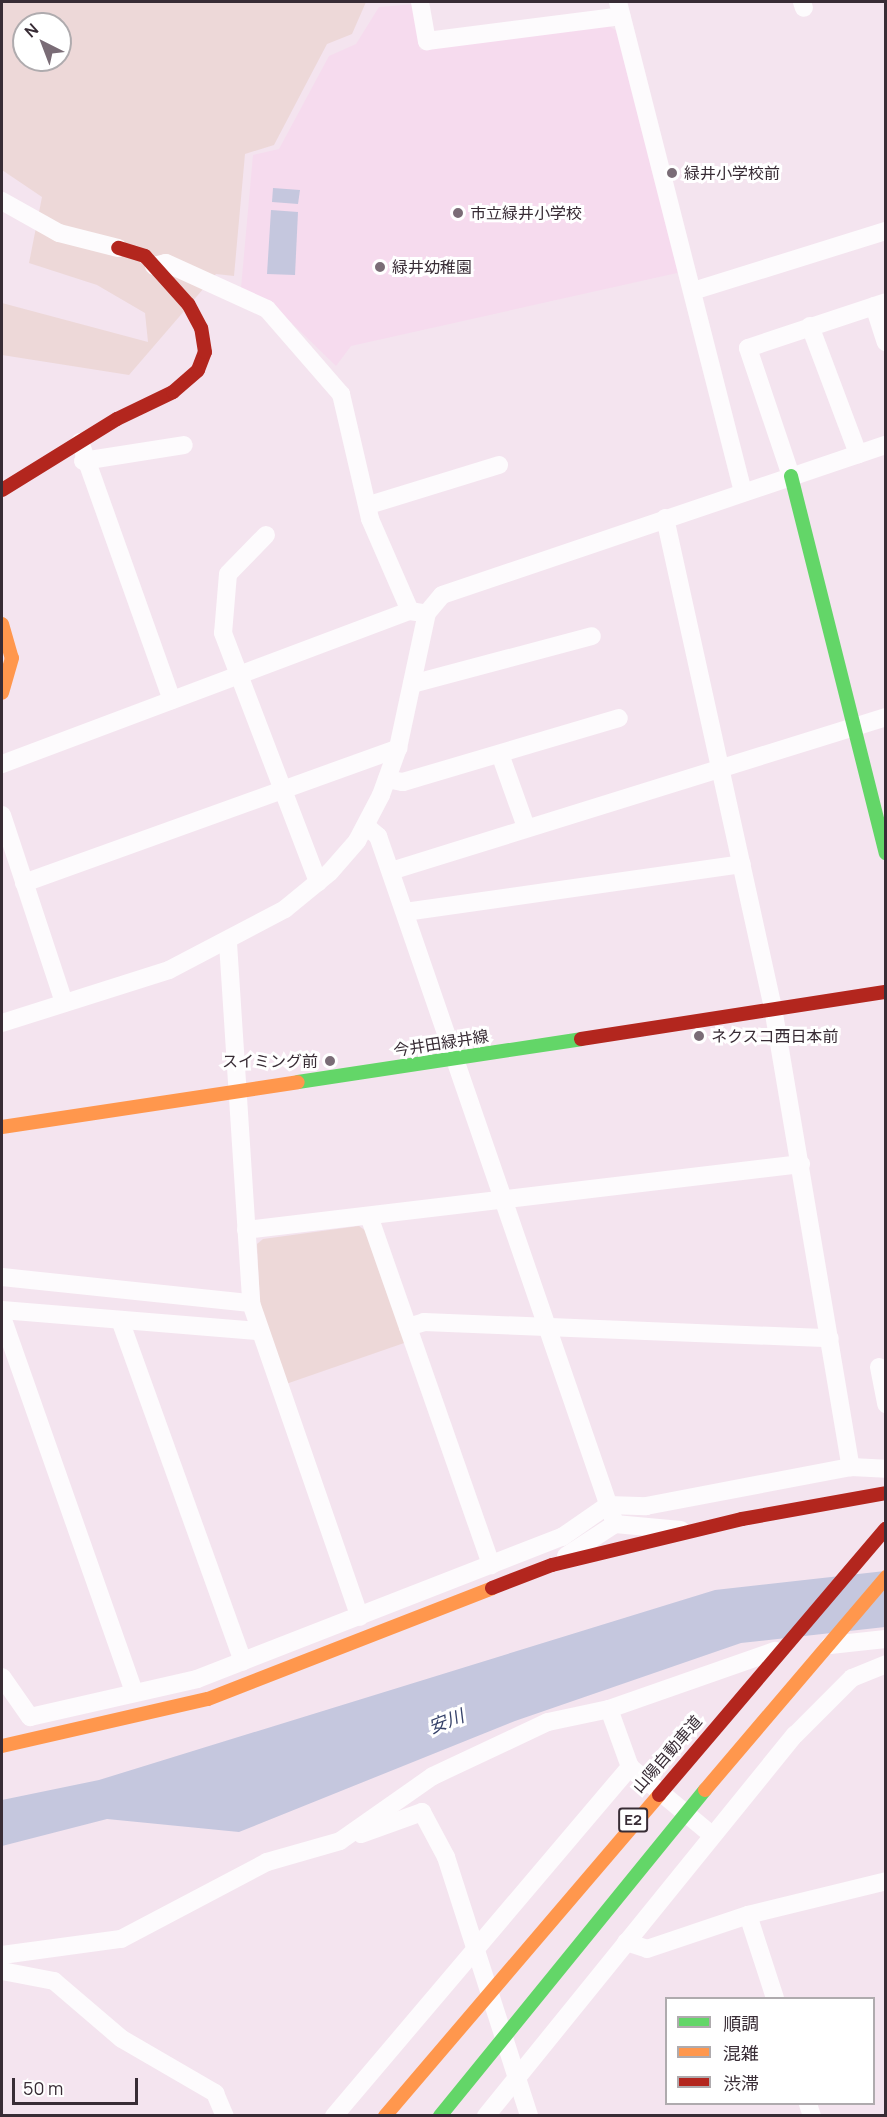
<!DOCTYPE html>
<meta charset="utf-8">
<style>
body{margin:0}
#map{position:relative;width:887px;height:2117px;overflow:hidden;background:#f4e4ef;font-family:Manrope,"Noto Sans JP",sans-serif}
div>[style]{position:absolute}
.built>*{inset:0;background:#f6dbee}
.green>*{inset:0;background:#edd8d8}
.water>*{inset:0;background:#c5c7de}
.street>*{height:18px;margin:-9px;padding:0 9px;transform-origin:9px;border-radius:9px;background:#fdfbfd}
.fast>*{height:14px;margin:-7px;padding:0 7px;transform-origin:7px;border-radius:7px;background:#63d668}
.slow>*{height:14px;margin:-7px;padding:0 7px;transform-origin:7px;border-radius:7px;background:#ff974d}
.jam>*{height:14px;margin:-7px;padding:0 7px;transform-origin:7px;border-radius:7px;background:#b3261e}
.dots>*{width:16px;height:16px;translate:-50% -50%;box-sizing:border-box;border:3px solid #fff;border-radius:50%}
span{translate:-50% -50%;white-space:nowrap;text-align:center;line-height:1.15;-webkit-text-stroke:6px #fff;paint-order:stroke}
.shield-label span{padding:2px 4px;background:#fff;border:2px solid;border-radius:4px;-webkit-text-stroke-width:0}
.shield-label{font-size:15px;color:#382c35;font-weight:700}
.poi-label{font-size:16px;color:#382c35}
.left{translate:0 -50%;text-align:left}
.right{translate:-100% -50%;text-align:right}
.street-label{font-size:16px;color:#382c35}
.water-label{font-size:18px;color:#36426a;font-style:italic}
.frame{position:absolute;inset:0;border:3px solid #382c35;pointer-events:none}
.legend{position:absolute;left:665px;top:1997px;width:210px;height:108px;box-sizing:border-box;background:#fff;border:2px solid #afabae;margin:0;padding:8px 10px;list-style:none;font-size:18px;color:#382c35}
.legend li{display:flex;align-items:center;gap:12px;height:30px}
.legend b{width:30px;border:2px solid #afabae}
.north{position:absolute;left:12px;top:12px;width:60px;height:60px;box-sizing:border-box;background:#fff;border:2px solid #afabae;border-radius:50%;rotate:318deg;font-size:16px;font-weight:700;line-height:24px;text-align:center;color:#382c35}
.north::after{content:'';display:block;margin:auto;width:21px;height:27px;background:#7a6c76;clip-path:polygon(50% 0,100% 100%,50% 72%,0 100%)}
.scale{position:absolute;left:12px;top:2078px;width:126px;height:27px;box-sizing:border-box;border:3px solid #382c35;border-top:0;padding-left:8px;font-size:18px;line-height:21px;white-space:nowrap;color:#382c35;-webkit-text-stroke:4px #fff;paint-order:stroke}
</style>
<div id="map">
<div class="built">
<i style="clip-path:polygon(416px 4px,420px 50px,606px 24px,618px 32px,686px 271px,351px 346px,336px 366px,269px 301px,241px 288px,253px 155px,279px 149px,329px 56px,356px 44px,379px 7px)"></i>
</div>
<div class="green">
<i style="clip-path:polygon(evenodd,2px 2px,366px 2px,352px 34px,327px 44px,274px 145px,245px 154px,234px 276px,216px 274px,129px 375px,2px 355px,2px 303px,148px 342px,145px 313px,97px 285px,29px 263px,42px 197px,2px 170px,2px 2px,24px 24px,60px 24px,60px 60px,24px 60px,24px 24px)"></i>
<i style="clip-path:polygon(359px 1226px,370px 1234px,407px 1342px,286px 1384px,260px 1305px,257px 1244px,263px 1239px)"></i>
</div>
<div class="water">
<i style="clip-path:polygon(273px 188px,300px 190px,298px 204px,272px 202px)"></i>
<i style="clip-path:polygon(271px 210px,298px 212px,295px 275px,267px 274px)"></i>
<i style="clip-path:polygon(885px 1571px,885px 1627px,741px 1643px,515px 1721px,239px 1832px,107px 1819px,2px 1846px,2px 1800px,99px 1780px,715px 1590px)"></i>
</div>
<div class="street">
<i style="left:420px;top:2px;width:40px;rotate:80deg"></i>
<i style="left:427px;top:41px;width:196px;rotate:-7.3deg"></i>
<i style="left:618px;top:2px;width:506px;rotate:75.69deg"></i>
<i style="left:802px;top:2px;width:6px;rotate:72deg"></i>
<i style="left:2px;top:201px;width:65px;rotate:29.3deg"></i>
<i style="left:59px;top:233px;width:61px;rotate:14.3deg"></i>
<i style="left:154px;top:266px;width:12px;rotate:-14deg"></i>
<i style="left:166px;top:263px;width:111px;rotate:24.5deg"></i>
<i style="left:267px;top:309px;width:113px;rotate:49deg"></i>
<i style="left:341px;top:394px;width:128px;rotate:76.9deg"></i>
<i style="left:370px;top:519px;width:100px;rotate:66.5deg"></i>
<i style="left:693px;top:291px;width:202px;rotate:-17.3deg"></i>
<i style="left:874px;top:306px;width:38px;rotate:72deg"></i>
<i style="left:810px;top:326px;width:137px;rotate:69.4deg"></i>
<i style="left:80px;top:442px;width:274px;rotate:70.4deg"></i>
<i style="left:83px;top:461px;width:102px;rotate:-9deg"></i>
<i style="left:791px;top:476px;width:135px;rotate:-108.6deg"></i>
<i style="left:748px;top:348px;width:145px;rotate:-18.4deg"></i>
<i style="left:369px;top:505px;width:136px;rotate:-17.1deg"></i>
<i style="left:665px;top:518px;width:502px;rotate:77.57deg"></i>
<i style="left:773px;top:1008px;width:466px;rotate:80.4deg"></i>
<i style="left:266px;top:535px;width:54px;rotate:134.3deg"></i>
<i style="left:228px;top:574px;width:59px;rotate:94.8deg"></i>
<i style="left:223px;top:633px;width:267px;rotate:69.1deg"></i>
<i style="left:412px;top:684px;width:186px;rotate:-14.9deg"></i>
<i style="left:500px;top:754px;width:77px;rotate:70.4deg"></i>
<i style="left:2px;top:764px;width:436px;rotate:-20.6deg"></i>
<i style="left:410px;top:611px;width:12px;rotate:9deg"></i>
<i style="left:387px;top:779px;width:16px;rotate:11deg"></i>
<i style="left:403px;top:782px;width:225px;rotate:-16.5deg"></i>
<i style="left:2px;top:815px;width:198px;rotate:71.7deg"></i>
<i style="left:366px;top:826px;width:16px;rotate:40deg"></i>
<i style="left:378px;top:836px;width:728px;rotate:70.99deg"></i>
<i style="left:391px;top:871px;width:518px;rotate:-17.28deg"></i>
<i style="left:24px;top:883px;width:398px;rotate:-19.8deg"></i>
<i style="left:405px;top:912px;width:340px;rotate:-8.1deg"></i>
<i style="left:228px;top:943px;width:361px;rotate:86.3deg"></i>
<i style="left:251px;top:1303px;width:332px;rotate:70.9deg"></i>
<i style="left:2px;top:1023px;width:175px;rotate:-17.6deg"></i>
<i style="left:169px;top:970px;width:131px;rotate:-27.7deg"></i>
<i style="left:285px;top:909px;width:58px;rotate:-39.4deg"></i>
<i style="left:330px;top:872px;width:41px;rotate:-48.9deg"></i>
<i style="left:357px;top:841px;width:52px;rotate:-62.4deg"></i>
<i style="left:381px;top:795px;width:50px;rotate:-70.1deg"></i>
<i style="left:398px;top:748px;width:138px;rotate:-77.9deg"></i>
<i style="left:427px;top:613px;width:23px;rotate:-50deg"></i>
<i style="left:442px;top:595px;width:469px;rotate:-18.7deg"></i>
<i style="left:369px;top:1216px;width:370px;rotate:70.7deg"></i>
<i style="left:246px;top:1230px;width:559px;rotate:-6.78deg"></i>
<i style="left:2px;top:1277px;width:250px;rotate:6deg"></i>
<i style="left:2px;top:1310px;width:258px;rotate:4.7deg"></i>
<i style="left:2px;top:1317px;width:397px;rotate:70.6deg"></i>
<i style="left:120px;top:1320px;width:363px;rotate:70.2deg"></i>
<i style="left:408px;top:1327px;width:17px;rotate:-17deg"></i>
<i style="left:424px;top:1322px;width:406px;rotate:2.3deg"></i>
<i style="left:879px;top:1367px;width:38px;rotate:79deg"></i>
<i style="left:566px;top:1556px;width:59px;rotate:-33.1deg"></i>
<i style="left:615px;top:1524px;width:66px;rotate:5.2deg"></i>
<i style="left:830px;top:1645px;width:56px;rotate:-6.1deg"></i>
<i style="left:2px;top:1677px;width:49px;rotate:55deg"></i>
<i style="left:30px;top:1717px;width:171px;rotate:-12.8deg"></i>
<i style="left:197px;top:1679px;width:392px;rotate:-21.3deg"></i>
<i style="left:562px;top:1537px;width:56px;rotate:-34.8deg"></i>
<i style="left:608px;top:1505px;width:38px;rotate:2deg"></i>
<i style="left:646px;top:1506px;width:209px;rotate:-10.8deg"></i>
<i style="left:851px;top:1467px;width:35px;rotate:3deg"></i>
<i style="left:609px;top:1709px;width:62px;rotate:70.1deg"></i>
<i style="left:630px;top:1767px;width:107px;rotate:39.7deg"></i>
<i style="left:361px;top:1834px;width:65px;rotate:-19.8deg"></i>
<i style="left:422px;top:1812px;width:51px;rotate:61.9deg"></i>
<i style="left:446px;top:1857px;width:272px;rotate:72.2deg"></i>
<i style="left:748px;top:1915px;width:87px;rotate:72deg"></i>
<i style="left:626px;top:1942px;width:22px;rotate:18deg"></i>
<i style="left:647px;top:1949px;width:107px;rotate:-18.6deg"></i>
<i style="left:748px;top:1915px;width:142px;rotate:-13.8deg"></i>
<i style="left:2px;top:1955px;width:120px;rotate:-7.7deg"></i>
<i style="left:121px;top:1939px;width:165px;rotate:-27.8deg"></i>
<i style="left:267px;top:1862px;width:76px;rotate:-16deg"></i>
<i style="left:340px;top:1841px;width:113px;rotate:-35deg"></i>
<i style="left:433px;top:1776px;width:127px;rotate:-25.2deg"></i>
<i style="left:548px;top:1722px;width:62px;rotate:-12deg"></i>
<i style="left:609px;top:1709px;width:176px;rotate:-19.3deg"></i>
<i style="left:2px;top:1971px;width:53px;rotate:10.9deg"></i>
<i style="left:54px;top:1981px;width:89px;rotate:40.5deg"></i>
<i style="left:122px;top:2039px;width:108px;rotate:30.1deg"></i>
<i style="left:215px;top:2093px;width:25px;rotate:67deg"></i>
<i style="left:808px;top:2104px;width:13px;rotate:72deg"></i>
<i style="left:334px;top:2116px;width:458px;rotate:-49.7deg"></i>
<i style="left:486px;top:2116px;width:491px;rotate:-51deg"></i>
<i style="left:795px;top:1735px;width:81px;rotate:-45deg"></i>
<i style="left:852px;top:1678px;width:37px;rotate:-22deg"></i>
</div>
<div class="fast">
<i style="left:791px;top:476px;width:389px;rotate:75.9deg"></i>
<i style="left:298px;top:1082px;width:286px;rotate:-8.6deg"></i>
<i style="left:440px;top:2116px;width:420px;rotate:-50.9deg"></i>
</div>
<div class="slow">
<i style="left:2px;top:624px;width:35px;rotate:74deg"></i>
<i style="left:12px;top:658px;width:36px;rotate:106deg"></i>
<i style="left:2px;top:1127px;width:299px;rotate:-8.6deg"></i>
<i style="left:2px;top:1746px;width:211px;rotate:-12.9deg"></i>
<i style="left:208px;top:1699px;width:305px;rotate:-21.3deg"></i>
<i style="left:705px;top:1790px;width:280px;rotate:-49.6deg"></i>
<i style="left:385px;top:2116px;width:422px;rotate:-49.5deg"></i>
</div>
<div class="jam">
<i style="left:2px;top:490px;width:135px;rotate:-31.7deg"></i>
<i style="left:117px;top:419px;width:62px;rotate:-25.7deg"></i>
<i style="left:173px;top:392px;width:33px;rotate:-41deg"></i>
<i style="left:198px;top:370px;width:19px;rotate:-69deg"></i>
<i style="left:205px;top:352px;width:24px;rotate:-99deg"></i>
<i style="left:201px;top:328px;width:27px;rotate:-118deg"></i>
<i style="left:188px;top:304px;width:64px;rotate:-131.9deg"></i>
<i style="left:145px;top:256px;width:28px;rotate:-163deg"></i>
<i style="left:581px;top:1039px;width:309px;rotate:-8.8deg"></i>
<i style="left:492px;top:1588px;width:64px;rotate:-21deg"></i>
<i style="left:552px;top:1565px;width:195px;rotate:-13.6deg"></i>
<i style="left:742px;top:1519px;width:146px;rotate:-10.2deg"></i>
<i style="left:659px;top:1795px;width:350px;rotate:-49.6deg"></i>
</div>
<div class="dots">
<i style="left:672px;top:173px;background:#7a6c76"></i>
<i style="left:458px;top:213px;background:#7a6c76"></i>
<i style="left:380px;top:267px;background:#7a6c76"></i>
<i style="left:699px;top:1036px;background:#7a6c76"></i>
<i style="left:330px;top:1061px;background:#7a6c76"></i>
</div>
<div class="shield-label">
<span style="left:633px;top:1820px">E2</span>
</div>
<div class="poi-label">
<span class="left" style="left:684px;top:173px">緑井小学校前</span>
<span class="left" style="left:470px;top:213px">市立緑井小学校</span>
<span class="left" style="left:392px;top:267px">緑井幼稚園</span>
<span class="left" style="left:711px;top:1036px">ネクスコ西日本前</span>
<span class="right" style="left:318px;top:1061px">スイミング前</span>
</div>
<div class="street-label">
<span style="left:441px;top:1043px;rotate:-9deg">今井田緑井線</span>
<span style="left:667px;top:1754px;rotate:-49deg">山陽自動車道</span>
</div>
<div class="water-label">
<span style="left:446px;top:1721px;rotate:-21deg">安川</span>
</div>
<div class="frame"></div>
<ul class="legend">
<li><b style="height:8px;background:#63d668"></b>順調</li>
<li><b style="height:8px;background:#ff974d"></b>混雑</li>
<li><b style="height:8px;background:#b3261e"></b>渋滞</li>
</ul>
<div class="north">N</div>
<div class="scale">50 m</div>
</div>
